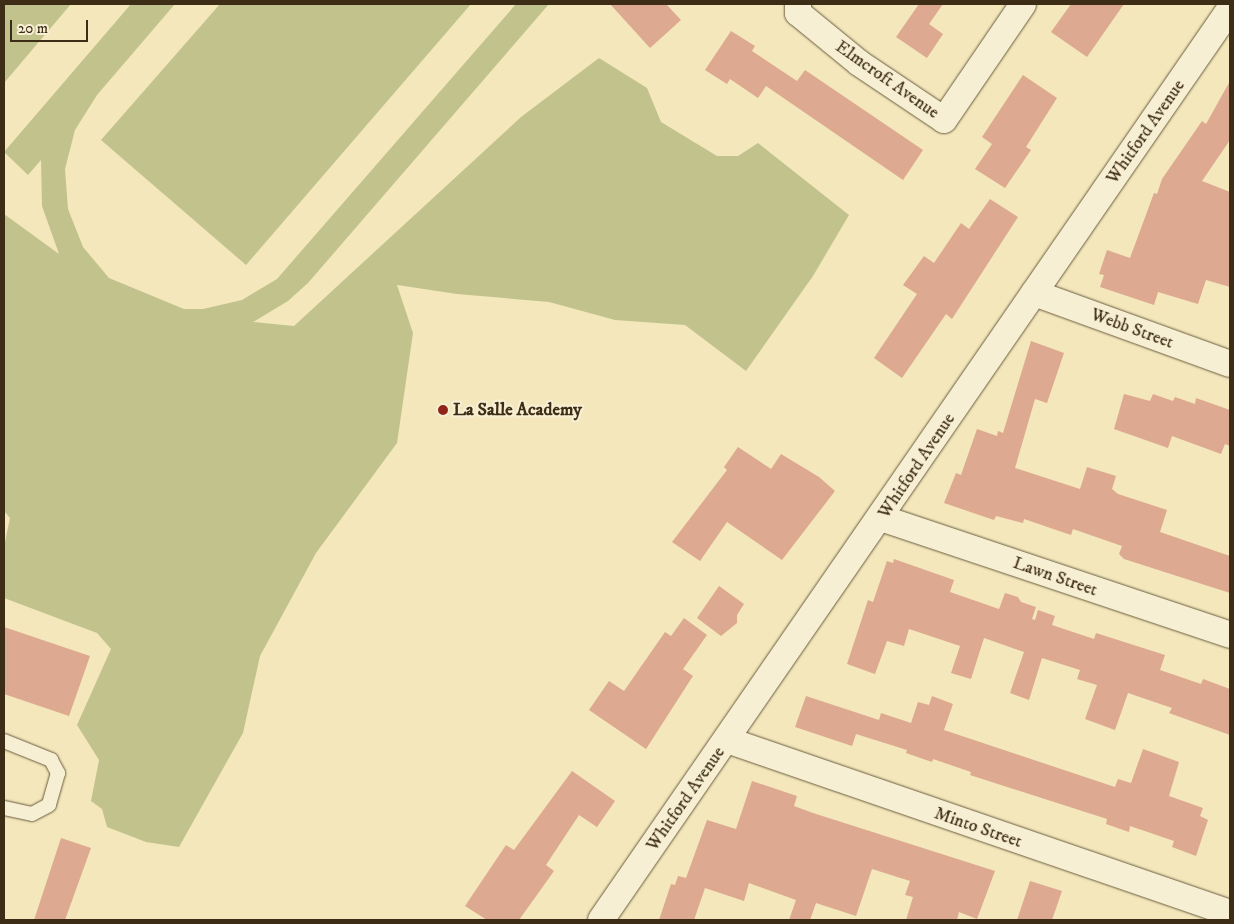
<!DOCTYPE html>
<style>
body{margin:0}
#map{position:relative;width:1234px;height:924px;overflow:hidden;background:#f3e7bb;font-family:"IM FELL DW Pica",serif}
div>[style]{position:absolute}
.green>*{inset:0;background:#c2c38c}
.building>*{inset:0;background:#dda990}
.roads{filter:drop-shadow(0 0 1px #6b5c3f) drop-shadow(0 0 1px #6b5c3f)}
.service>*{height:14px;margin:-7px;padding:0 7px;transform-origin:7px;border-radius:7px;background:#f7efd3}
.minor>*{height:26px;margin:-13px;padding:0 13px;transform-origin:13px;border-radius:13px;background:#f7efd3}
.dots>*{width:14px;height:14px;translate:-50% -50%;box-sizing:border-box;border:2px solid #f7efd3;border-radius:50%}
span{translate:-50% -50%;white-space:nowrap;text-align:center;line-height:1.15;-webkit-text-stroke:4.5px #f7efd3;paint-order:stroke}
.street-label{font-size:18px;color:#3e2d16}
.poi-label{font-size:18px;color:#3e2d16;font-weight:700}
.left{translate:0 -50%;text-align:left}
.frame{position:absolute;inset:0;border:5px solid #3e2d16;pointer-events:none}
.scale{position:absolute;left:10px;top:20px;width:78px;height:22px;box-sizing:border-box;border:2px solid #3e2d16;border-top:0;padding-left:6px;font-size:15px;line-height:18px;white-space:nowrap;color:#3e2d16;-webkit-text-stroke:4px #f7efd3;paint-order:stroke}
</style>
<div id="map">
<div class="green">
<i style="clip-path:polygon(4px 4px,71px 4px,4px 83px)"></i>
<i style="clip-path:polygon(131px 4px,175px 4px,97px 95px,75px 130px,65px 169px,68px 209px,83px 247px,109px 278px,184px 309px,203px 309px,242px 300px,277px 279px,516px 4px,549px 4px,308px 283px,288px 301px,253px 322px,294px 326px,521px 117px,599px 58px,647px 88px,661px 122px,717px 156px,738px 156px,758px 143px,849px 215px,813px 276px,746px 371px,685px 325px,615px 320px,549px 302px,457px 294px,397px 285px,413px 333px,397px 443px,316px 553px,260px 656px,243px 733px,179px 847px,146px 842px,107px 827px,102px 809px,91px 801px,99px 760px,77px 725px,111px 649px,97px 633px,4px 598px,4px 547px,10px 518px,4px 511px,4px 214px,59px 254px,42px 206px,41px 160px,28px 175px,4px 152px)"></i>
<i style="clip-path:polygon(220px 4px,471px 4px,246px 265px,101px 140px)"></i>
</div>
<div class="building">
<i style="clip-path:polygon(610px 4px,666px 4px,681px 20px,650px 48px)"></i>
<i style="clip-path:polygon(919px 4px,943px 4px,929px 24px,943px 34px,927px 58px,896px 37px)"></i>
<i style="clip-path:polygon(1071px 4px,1124px 4px,1087px 57px,1051px 32px)"></i>
<i style="clip-path:polygon(731px 31px,755px 46px,752px 51px,797px 81px,805px 70px,923px 150px,903px 180px,766px 86px,758px 98px,730px 79px,727px 84px,705px 70px)"></i>
<i style="clip-path:polygon(1023px 75px,1057px 98px,1026px 147px,1031px 150px,1005px 188px,975px 169px,992px 144px,982px 137px)"></i>
<i style="clip-path:polygon(1230px 81px,1230px 140px,1202px 181px,1230px 192px,1230px 287px,1206px 280px,1198px 304px,1158px 292px,1154px 305px,1100px 287px,1104px 275px,1099px 274px,1107px 250px,1130px 258px,1154px 193px,1157px 194px,1162px 179px,1202px 121px,1206px 124px)"></i>
<i style="clip-path:polygon(990px 199px,1018px 217px,952px 319px,946px 314px,902px 378px,874px 358px,917px 294px,903px 285px,924px 256px,934px 263px,961px 223px,969px 229px)"></i>
<i style="clip-path:polygon(1031px 341px,1064px 353px,1047px 403px,1035px 399px,1015px 468px,1080px 489px,1087px 467px,1116px 476px,1112px 489px,1118px 494px,1167px 510px,1160px 532px,1230px 556px,1230px 593px,1124px 559px,1119px 554px,1122px 546px,1073px 529px,1071px 535px,1024px 519px,1023px 523px,996px 516px,994px 520px,944px 503px,956px 473px,961px 475px,977px 429px,997px 436px,998px 431px,1003px 433px)"></i>
<i style="clip-path:polygon(1124px 394px,1150px 401px,1153px 394px,1173px 401px,1175px 397px,1195px 404px,1196px 398px,1230px 410px,1230px 446px,1225px 444px,1221px 454px,1172px 436px,1168px 448px,1114px 429px)"></i>
<i style="clip-path:polygon(738px 447px,771px 469px,781px 454px,819px 477px,835px 491px,782px 560px,727px 522px,700px 561px,672px 542px,727px 470px,724px 467px)"></i>
<i style="clip-path:polygon(894px 559px,954px 580px,950px 592px,999px 609px,1005px 593px,1018px 597px,1021px 602px,1036px 607px,1032px 619px,1035px 620px,1038px 610px,1055px 616px,1052px 625px,1094px 639px,1096px 633px,1165px 655px,1160px 670px,1201px 684px,1203px 679px,1230px 689px,1230px 735px,1169px 713px,1172px 708px,1128px 693px,1115px 730px,1085px 719px,1097px 685px,1077px 679px,1080px 670px,1042px 658px,1029px 700px,1010px 693px,1024px 652px,984px 638px,971px 679px,951px 673px,960px 646px,909px 629px,904px 646px,887px 641px,875px 674px,847px 664px,868px 600px,873px 602px,887px 561px,893px 563px)"></i>
<i style="clip-path:polygon(719px 586px,744px 604px,737px 615px,737px 623px,721px 636px,697px 618px)"></i>
<i style="clip-path:polygon(684px 618px,707px 635px,683px 669px,693px 676px,646px 749px,589px 710px,609px 681px,624px 691px,665px 632px,671px 636px)"></i>
<i style="clip-path:polygon(4px 627px,90px 656px,69px 716px,4px 694px)"></i>
<i style="clip-path:polygon(806px 696px,879px 720px,881px 713px,911px 723px,918px 702px,929px 705px,932px 696px,953px 704px,944px 730px,1115px 787px,1118px 779px,1131px 783px,1143px 749px,1179px 762px,1169px 796px,1203px 808px,1200px 816px,1208px 820px,1196px 856px,1172px 847px,1174px 841px,1130px 826px,1129px 832px,1106px 824px,1107px 819px,970px 775px,971px 772px,933px 759px,932px 762px,906px 753px,907px 750px,856px 734px,852px 746px,795px 727px)"></i>
<i style="clip-path:polygon(572px 771px,615px 801px,597px 827px,579px 815px,546px 865px,554px 871px,519px 920px,487px 920px,465px 906px,506px 845px,514px 850px)"></i>
<i style="clip-path:polygon(752px 781px,797px 796px,794px 806px,813px 813px,995px 871px,977px 919px,959px 912px,957px 920px,906px 920px,913px 897px,905px 895px,910px 881px,872px 869px,856px 916px,816px 903px,810px 920px,789px 920px,796px 900px,749px 883px,744px 901px,705px 888px,694px 920px,659px 920px,671px 884px,675px 885px,678px 876px,686px 878px,707px 820px,736px 829px)"></i>
<i style="clip-path:polygon(61px 838px,91px 848px,65px 920px,34px 920px)"></i>
<i style="clip-path:polygon(1030px 881px,1062px 891px,1052px 920px,1017px 920px)"></i>
</div>
<div class="roads">
<div class="service">
<i style="left:4px;top:741px;width:51px;rotate:22deg"></i>
<i style="left:51px;top:760px;width:15px;rotate:62deg"></i>
<i style="left:58px;top:773px;width:33px;rotate:106deg"></i>
<i style="left:49px;top:805px;width:19px;rotate:152deg"></i>
<i style="left:32px;top:814px;width:29px;rotate:-168deg"></i>
</div>
<div class="minor">
<i style="left:798px;top:4px;width:9px;rotate:90deg"></i>
<i style="left:798px;top:13px;width:79px;rotate:39.3deg"></i>
<i style="left:859px;top:63px;width:102px;rotate:33.8deg"></i>
<i style="left:944px;top:120px;width:140px;rotate:-55.7deg"></i>
<i style="left:1034px;top:293px;width:208px;rotate:19.9deg"></i>
<i style="left:881px;top:518px;width:368px;rotate:18.5deg"></i>
<i style="left:727px;top:740px;width:532px;rotate:18.98deg"></i>
<i style="left:601px;top:920px;width:1107px;rotate:-55.38deg"></i>
</div>
</div>
<div class="dots">
<i style="left:443px;top:410px;background:#8f2418"></i>
</div>
<div class="street-label">
<span style="left:887px;top:80px;rotate:35deg">Elmcroft Avenue</span>
<span style="left:1146px;top:132px;rotate:-55deg">Whitford Avenue</span>
<span style="left:1132px;top:329px;rotate:20deg">Webb Street</span>
<span style="left:917px;top:466px;rotate:-56deg">Whitford Avenue</span>
<span style="left:1055px;top:577px;rotate:19deg">Lawn Street</span>
<span style="left:686px;top:799px;rotate:-55deg">Whitford Avenue</span>
<span style="left:978px;top:828px;rotate:19deg">Minto Street</span>
</div>
<div class="poi-label">
<span class="left" style="left:453px;top:410px">La Salle Academy</span>
</div>
<div class="frame"></div>
<div class="scale">20 m</div>
</div>
